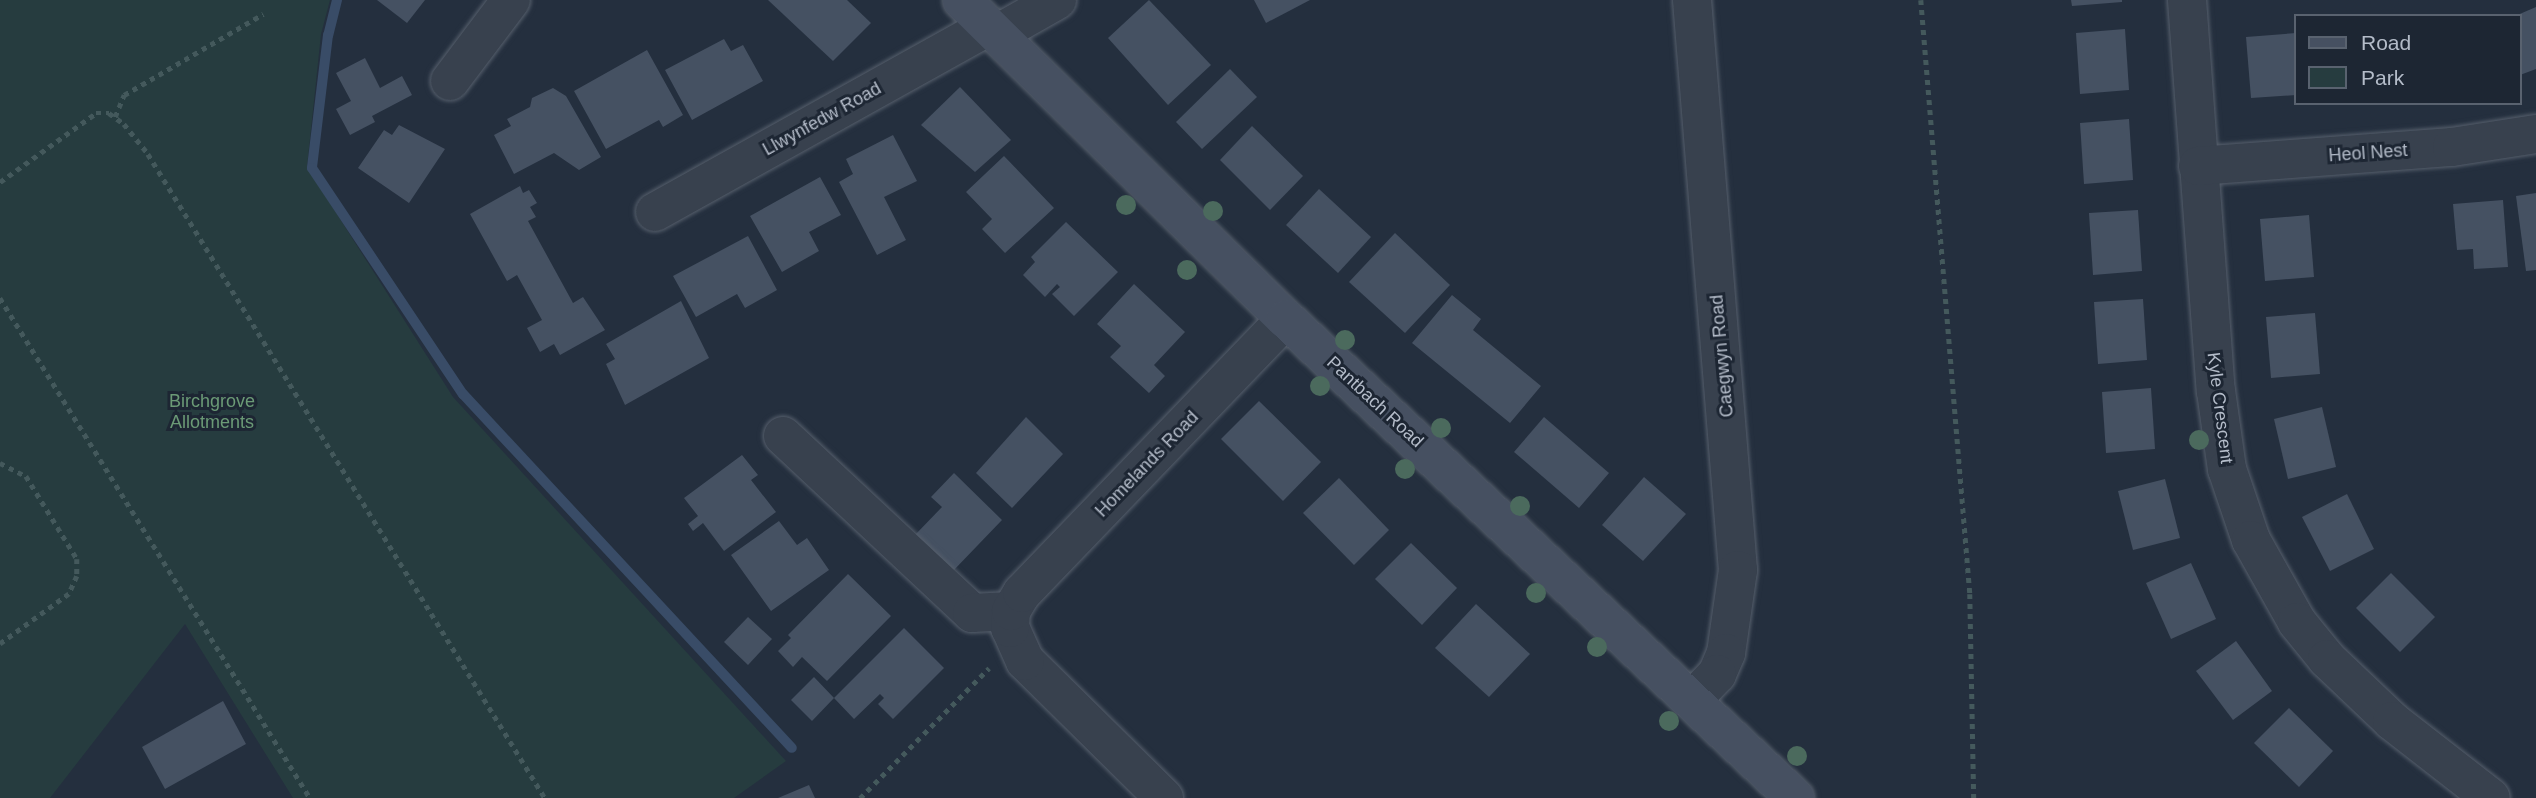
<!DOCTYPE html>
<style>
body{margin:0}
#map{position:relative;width:2536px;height:798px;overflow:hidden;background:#242f3e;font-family:Arial,sans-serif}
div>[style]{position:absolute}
.green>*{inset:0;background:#263c3f}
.stream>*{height:10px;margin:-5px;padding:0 5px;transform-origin:5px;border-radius:5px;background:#394c67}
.building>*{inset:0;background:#455162}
.path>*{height:4.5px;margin-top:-2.25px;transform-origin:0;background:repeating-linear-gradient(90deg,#44595c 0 5px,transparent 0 10px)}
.roads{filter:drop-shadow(0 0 2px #565f6c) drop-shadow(0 0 2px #565f6c)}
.street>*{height:38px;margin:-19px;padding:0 19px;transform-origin:19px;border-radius:19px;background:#38414e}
.secondary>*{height:38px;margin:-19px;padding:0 19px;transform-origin:19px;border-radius:19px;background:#465061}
.trees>*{width:20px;height:20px;margin:-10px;border-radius:50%;background:#4b6a5d}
span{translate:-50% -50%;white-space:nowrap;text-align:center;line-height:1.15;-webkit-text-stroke:6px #1d2633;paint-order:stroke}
.street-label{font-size:18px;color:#b4bcc9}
.park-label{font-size:18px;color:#6b9a76}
.legend{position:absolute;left:2294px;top:14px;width:228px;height:91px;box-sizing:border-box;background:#1d2633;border:2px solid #59626f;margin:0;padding:9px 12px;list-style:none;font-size:21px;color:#b4bcc9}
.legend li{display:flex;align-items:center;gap:14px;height:35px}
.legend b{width:35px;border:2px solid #59626f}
</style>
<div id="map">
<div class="green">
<i style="clip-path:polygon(0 0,330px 0,321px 34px,307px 167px,453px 397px,786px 761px,734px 798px,293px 798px,185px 624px,50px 798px,0 798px)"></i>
</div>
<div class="stream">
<i style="left:337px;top:0;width:36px;rotate:104deg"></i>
<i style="left:328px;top:35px;width:134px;rotate:96.9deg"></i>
<i style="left:312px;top:168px;width:272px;rotate:56.3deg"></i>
<i style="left:463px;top:394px;width:483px;rotate:47.1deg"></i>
</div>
<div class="building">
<i style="clip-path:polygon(377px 0,425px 0,407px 23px)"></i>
<i style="clip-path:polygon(768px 0,847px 0,871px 23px,833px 61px)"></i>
<i style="clip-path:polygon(1149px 0,1211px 65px,1168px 105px,1108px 38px)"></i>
<i style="clip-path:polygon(1254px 0,1310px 0,1266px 23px)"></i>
<i style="clip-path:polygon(2071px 0,2122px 0,2122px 2px,2072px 6px)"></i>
<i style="clip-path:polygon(2536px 7px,2536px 69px,2520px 75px,2520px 16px,2515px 16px)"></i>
<i style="clip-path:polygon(2125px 29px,2129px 90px,2080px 94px,2076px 33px)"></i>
<i style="clip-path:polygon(2296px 33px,2296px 95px,2251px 98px,2246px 37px)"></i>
<i style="clip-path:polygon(724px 39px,731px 51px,743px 45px,763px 81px,692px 120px,665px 70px)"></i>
<i style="clip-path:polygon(647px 50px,683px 115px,663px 127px,659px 120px,606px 149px,574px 91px)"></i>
<i style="clip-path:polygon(365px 58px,380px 88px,402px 76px,412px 95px,372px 116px,375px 122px,350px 135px,336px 109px,351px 101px,336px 73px)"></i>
<i style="clip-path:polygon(1230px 69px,1257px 97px,1202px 149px,1176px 122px)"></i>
<i style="clip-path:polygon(960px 87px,1011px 140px,975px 172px,921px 125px)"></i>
<i style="clip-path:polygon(553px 88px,566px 96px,601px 157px,579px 170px,554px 153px,514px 174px,494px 135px,511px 126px,507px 119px,530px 107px,532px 98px)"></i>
<i style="clip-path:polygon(2129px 119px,2133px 180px,2084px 184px,2080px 123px)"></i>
<i style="clip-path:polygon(399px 125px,445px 149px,409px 203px,358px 168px,384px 130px,392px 135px)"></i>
<i style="clip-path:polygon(1252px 126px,1303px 176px,1270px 210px,1220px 160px)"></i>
<i style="clip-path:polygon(893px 135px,917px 181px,884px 197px,906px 240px,877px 255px,839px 182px,853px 174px,846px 159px)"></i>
<i style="clip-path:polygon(1004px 156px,1054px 208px,1005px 253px,982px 229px,992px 219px,966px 192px)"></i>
<i style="clip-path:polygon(820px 177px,841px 215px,809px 232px,819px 251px,782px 272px,750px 216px)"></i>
<i style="clip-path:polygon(520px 186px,523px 193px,529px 190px,537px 203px,530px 207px,536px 217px,528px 221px,573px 303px,583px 297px,605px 330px,560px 355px,554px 344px,540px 352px,527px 328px,542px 320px,517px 275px,507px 281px,470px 214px)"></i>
<i style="clip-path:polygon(1319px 189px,1371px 237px,1338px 273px,1286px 225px)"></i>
<i style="clip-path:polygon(2536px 193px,2536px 270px,2526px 271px,2516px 196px)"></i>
<i style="clip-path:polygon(2503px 200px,2508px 267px,2474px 269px,2473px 249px,2457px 250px,2453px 204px)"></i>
<i style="clip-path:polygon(2138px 210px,2142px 271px,2093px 275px,2089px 213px)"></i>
<i style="clip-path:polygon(2309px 215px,2314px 277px,2265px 281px,2260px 219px)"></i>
<i style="clip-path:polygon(1066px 222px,1118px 272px,1074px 316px,1052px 294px,1060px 287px,1057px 284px,1045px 297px,1023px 275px,1035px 262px,1031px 257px)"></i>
<i style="clip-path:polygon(1395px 233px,1450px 285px,1405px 333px,1349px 282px)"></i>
<i style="clip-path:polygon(748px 236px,777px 290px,745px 308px,737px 294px,696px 317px,673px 276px)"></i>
<i style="clip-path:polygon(1134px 284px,1185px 332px,1154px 365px,1165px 376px,1149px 393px,1110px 357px,1121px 346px,1097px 324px)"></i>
<i style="clip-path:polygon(1452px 295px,1481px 319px,1473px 330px,1541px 386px,1510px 423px,1412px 343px)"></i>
<i style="clip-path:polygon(2143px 299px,2147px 360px,2098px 364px,2094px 302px)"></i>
<i style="clip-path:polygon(681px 301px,709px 358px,625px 405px,606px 364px,615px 359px,606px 344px)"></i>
<i style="clip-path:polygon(2315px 313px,2320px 374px,2271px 378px,2266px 317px)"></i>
<i style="clip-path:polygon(2151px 388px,2155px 449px,2106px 453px,2102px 392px)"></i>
<i style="clip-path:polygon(1259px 401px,1321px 462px,1283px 501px,1221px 439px)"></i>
<i style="clip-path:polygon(2322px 407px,2336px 467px,2288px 479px,2274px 419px)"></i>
<i style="clip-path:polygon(1026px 417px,1063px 454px,1012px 508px,976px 473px)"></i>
<i style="clip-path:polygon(1544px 417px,1609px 473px,1579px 508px,1514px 452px)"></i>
<i style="clip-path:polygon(742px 455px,758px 475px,751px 480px,776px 512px,724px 551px,703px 523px,693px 531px,688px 524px,698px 516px,684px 498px)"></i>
<i style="clip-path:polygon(954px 473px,1002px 520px,953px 571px,915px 535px,942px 507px,931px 497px)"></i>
<i style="clip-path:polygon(1644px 477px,1686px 514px,1643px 561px,1602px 525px)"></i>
<i style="clip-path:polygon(1339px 478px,1389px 530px,1354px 565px,1303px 513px)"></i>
<i style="clip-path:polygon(2165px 479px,2180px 538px,2133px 550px,2118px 491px)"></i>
<i style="clip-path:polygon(2347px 494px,2374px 549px,2330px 571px,2302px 517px)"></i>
<i style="clip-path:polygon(779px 521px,797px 545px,807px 538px,829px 570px,771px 611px,731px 555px)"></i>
<i style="clip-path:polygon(1411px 543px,1457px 588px,1422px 625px,1375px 579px)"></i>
<i style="clip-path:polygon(2191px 563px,2216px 619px,2171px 639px,2146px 583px)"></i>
<i style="clip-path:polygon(2391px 573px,2435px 617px,2400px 652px,2356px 608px)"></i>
<i style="clip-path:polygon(848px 574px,891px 616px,827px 681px,802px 657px,793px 667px,778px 651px,791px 638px,788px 635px)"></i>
<i style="clip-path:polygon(1476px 604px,1530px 654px,1489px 697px,1435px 648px)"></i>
<i style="clip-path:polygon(748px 617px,772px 639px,748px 665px,724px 642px)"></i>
<i style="clip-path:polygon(904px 628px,944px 668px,893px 719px,878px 704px,884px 698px,880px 694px,854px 719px,834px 698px,812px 721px,791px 700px,814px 677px,834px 698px)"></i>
<i style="clip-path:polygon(2236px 641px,2272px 691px,2233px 720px,2196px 671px)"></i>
<i style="clip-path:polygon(223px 701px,246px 744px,165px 789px,142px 747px)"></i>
<i style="clip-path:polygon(2289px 708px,2333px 751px,2299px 787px,2254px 743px)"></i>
<i style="clip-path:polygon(809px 785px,815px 798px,778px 798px)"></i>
</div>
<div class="path">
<i style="left:1921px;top:0;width:596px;rotate:85.28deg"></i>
<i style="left:1970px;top:594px;width:204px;rotate:88.9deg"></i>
<i style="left:115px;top:117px;width:24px;rotate:-68deg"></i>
<i style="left:124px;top:95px;width:161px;rotate:-30.2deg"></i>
<i style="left:0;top:182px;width:118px;rotate:-35.7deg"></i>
<i style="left:96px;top:113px;width:13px"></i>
<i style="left:109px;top:113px;width:19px;rotate:36deg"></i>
<i style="left:124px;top:124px;width:38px;rotate:51deg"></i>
<i style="left:148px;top:154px;width:757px;rotate:58.35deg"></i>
<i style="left:0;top:298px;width:588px;rotate:58.2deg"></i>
<i style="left:0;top:463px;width:29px;rotate:27deg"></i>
<i style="left:26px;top:476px;width:97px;rotate:58.4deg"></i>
<i style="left:77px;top:559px;width:17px;rotate:90deg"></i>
<i style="left:77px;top:576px;width:20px;rotate:114deg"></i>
<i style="left:69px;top:594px;width:85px;rotate:144.1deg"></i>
<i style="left:860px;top:798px;width:183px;rotate:-45.2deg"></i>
</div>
<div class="roads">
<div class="street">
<i style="left:1692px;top:0;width:572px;rotate:85.39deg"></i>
<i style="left:1738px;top:570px;width:84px;rotate:98.2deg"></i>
<i style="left:1726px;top:653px;width:23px;rotate:113deg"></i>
<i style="left:1717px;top:674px;width:35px;rotate:134deg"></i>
<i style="left:2187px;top:0;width:392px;rotate:85.8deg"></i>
<i style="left:2216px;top:391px;width:79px;rotate:82deg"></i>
<i style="left:2227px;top:469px;width:75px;rotate:71.3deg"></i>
<i style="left:2251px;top:540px;width:94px;rotate:60.7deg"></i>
<i style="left:2297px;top:622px;width:48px;rotate:51deg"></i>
<i style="left:2327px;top:659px;width:90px;rotate:43.6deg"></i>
<i style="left:2392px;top:721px;width:125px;rotate:37.9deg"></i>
<i style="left:997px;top:34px;width:69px;rotate:-29.5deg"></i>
<i style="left:450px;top:81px;width:101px;rotate:-53deg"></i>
<i style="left:2198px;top:166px;width:255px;rotate:-4.3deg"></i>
<i style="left:2452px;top:147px;width:85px;rotate:-8.8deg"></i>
<i style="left:655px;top:212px;width:382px;rotate:-29.1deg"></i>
<i style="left:783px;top:436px;width:259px;rotate:43.1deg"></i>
<i style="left:972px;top:613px;width:39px;rotate:-3deg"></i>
<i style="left:1164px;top:798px;width:195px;rotate:-135.4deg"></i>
<i style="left:1025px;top:661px;width:36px;rotate:-114deg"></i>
<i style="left:1010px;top:628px;width:17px;rotate:-87deg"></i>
<i style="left:1011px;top:611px;width:21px;rotate:-59deg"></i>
<i style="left:1022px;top:593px;width:380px;rotate:-46.1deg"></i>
</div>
<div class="secondary">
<i style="left:962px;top:0;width:455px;rotate:44.6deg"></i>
<i style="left:1286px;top:319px;width:699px;rotate:43.26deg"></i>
</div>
</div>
<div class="trees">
<i style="left:1126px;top:205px"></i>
<i style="left:1213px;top:211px"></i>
<i style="left:1187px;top:270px"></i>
<i style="left:1345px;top:340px"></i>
<i style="left:1320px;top:386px"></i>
<i style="left:1441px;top:428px"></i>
<i style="left:2199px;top:440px"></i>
<i style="left:1405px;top:469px"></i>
<i style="left:1520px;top:506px"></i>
<i style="left:1536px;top:593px"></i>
<i style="left:1597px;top:647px"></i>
<i style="left:1669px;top:721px"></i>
<i style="left:1797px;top:756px"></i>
</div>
<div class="street-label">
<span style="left:822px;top:119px;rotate:-29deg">Llwynfedw Road</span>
<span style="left:2368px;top:153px;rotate:-4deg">Heol Nest</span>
<span style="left:1722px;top:356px;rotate:-95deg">Caegwyn Road</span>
<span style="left:1375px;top:402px;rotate:43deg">Pantbach Road</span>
<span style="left:2220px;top:408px;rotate:83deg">Kyle Crescent</span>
<span style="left:1147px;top:464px;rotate:-46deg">Homelands Road</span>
</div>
<div class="park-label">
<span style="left:212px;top:412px">Birchgrove<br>Allotments</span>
</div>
<ul class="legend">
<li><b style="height:9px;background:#465061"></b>Road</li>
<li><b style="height:19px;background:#263c3f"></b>Park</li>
</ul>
</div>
